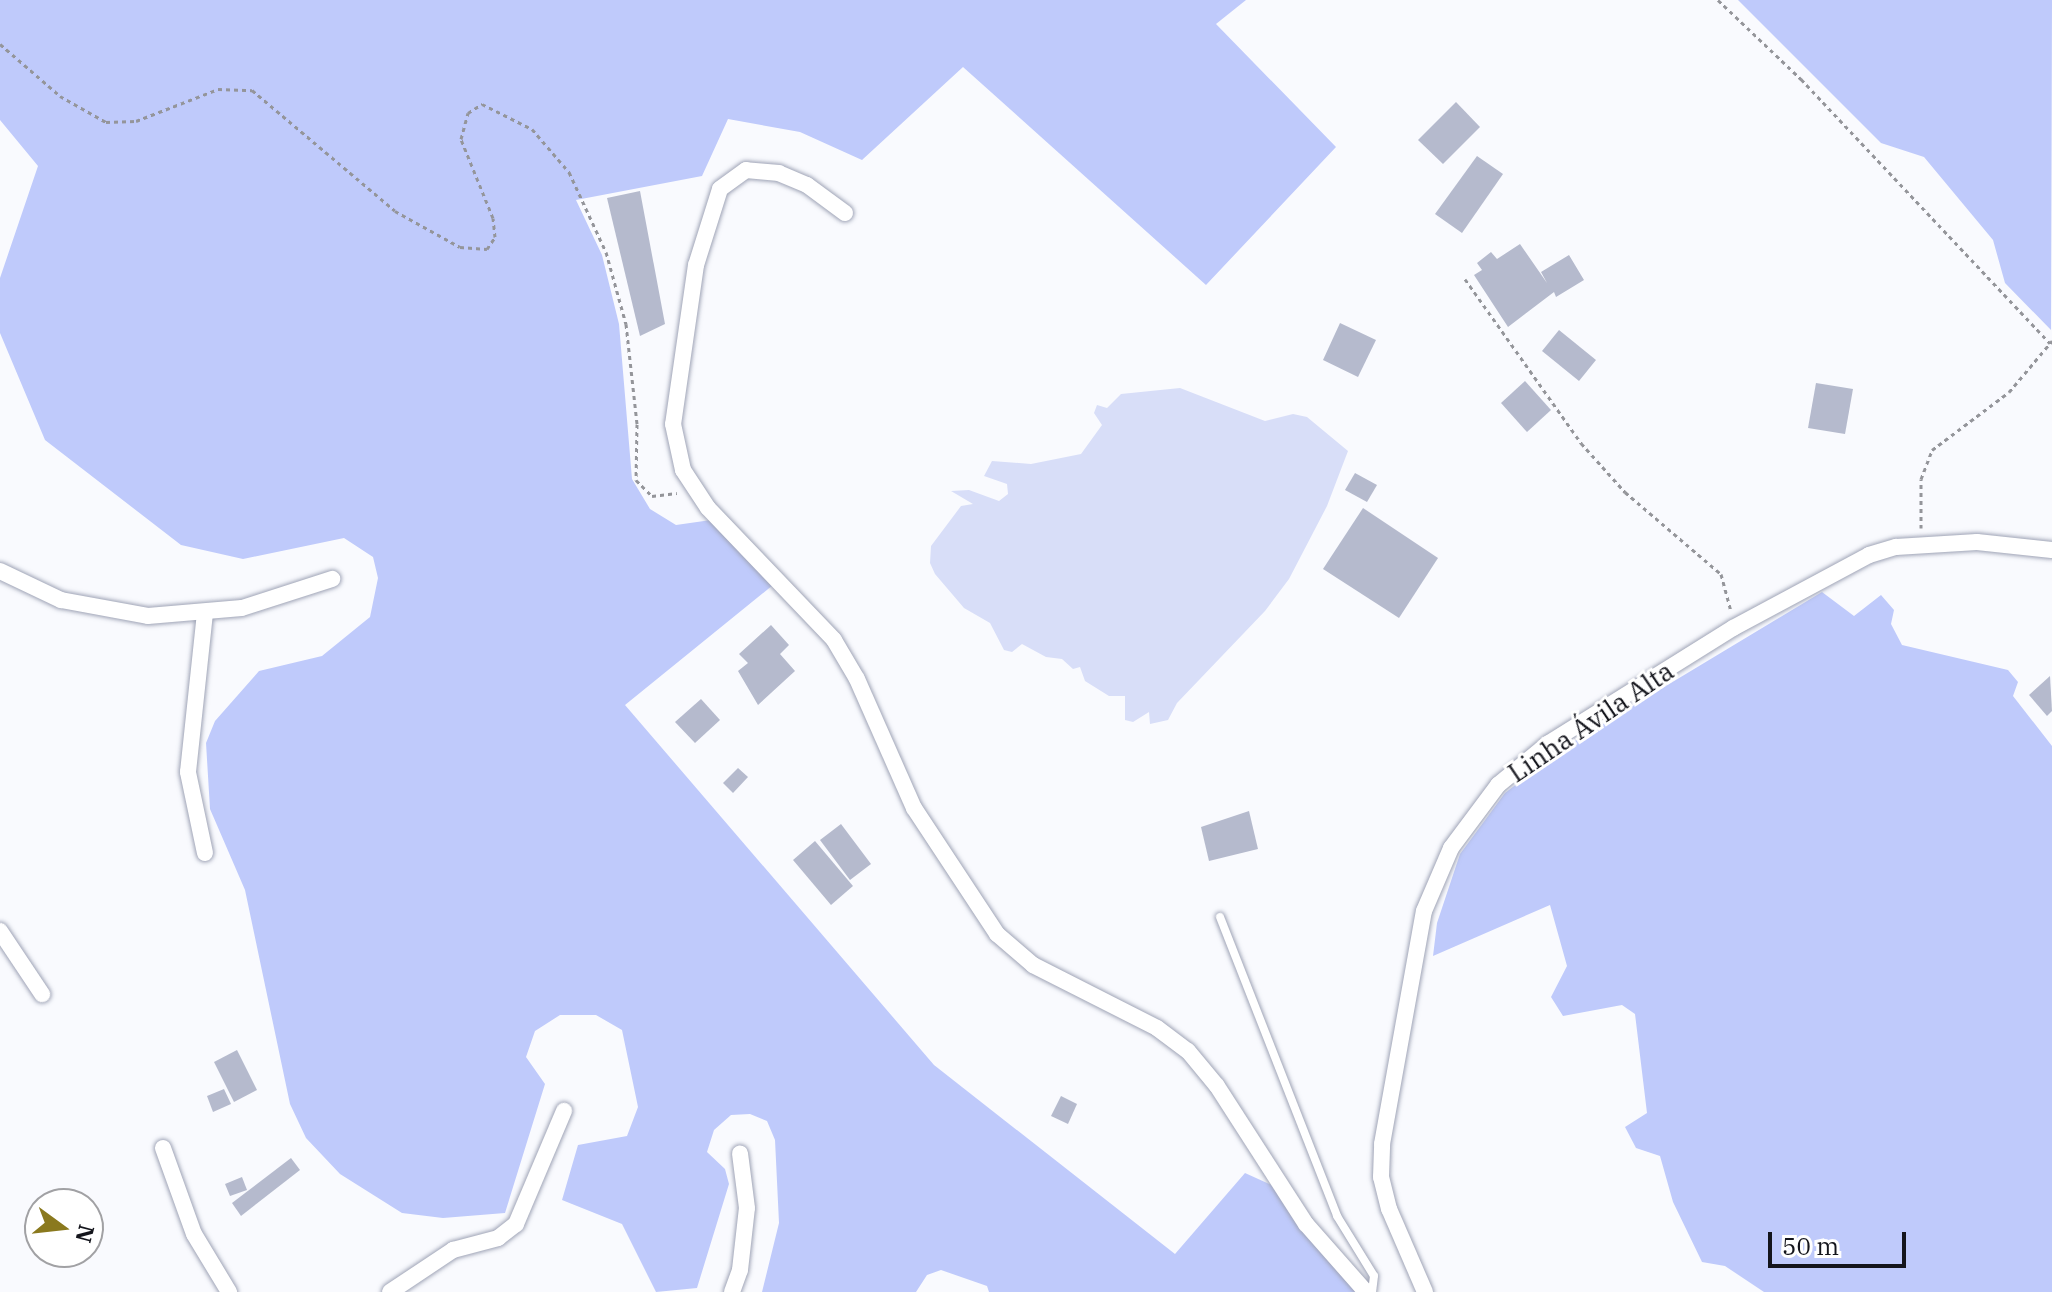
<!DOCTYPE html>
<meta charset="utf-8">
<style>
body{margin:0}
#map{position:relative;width:2052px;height:1292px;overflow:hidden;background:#f9fafe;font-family:"IBM Plex Serif",serif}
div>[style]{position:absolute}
.green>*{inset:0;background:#bfcafb}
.water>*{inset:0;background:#d8def8}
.building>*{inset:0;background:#b5bacd}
.path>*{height:3px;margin-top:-1.5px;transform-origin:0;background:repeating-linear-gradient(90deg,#94959a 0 4px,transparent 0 8px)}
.roads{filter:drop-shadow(0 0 2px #9fa4b6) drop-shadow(0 0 2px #9fa4b6)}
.service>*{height:8px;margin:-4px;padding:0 4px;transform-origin:4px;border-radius:4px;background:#fff}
.minor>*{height:16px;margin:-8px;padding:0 8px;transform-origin:8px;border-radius:8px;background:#fff}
span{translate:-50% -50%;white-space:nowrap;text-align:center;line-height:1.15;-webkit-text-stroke:6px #fff;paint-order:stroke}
.street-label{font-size:26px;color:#14151c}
.north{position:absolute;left:24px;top:1188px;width:80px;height:80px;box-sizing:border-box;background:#fff;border:2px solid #a1a1a4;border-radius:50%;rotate:105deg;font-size:22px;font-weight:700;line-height:32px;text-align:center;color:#14151c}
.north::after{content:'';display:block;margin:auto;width:28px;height:36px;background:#8a791e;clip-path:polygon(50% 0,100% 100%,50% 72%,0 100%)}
.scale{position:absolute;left:1768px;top:1232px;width:138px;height:36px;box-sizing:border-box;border:4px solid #14151c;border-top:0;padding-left:10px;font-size:24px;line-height:28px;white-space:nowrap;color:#14151c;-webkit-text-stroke:6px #fff;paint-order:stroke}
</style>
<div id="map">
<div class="green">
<i style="clip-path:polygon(0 0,1246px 0,1216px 24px,1336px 147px,1206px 285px,963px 67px,862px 160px,800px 132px,728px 119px,702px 176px,576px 200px,602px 255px,619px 324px,632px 479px,650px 509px,676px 525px,711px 520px,773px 585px,625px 705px,934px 1065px,1175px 1254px,1245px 1173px,1276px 1187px,1357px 1292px,989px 1292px,987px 1286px,941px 1270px,927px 1275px,916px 1292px,762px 1292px,779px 1223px,775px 1140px,767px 1121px,750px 1114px,731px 1115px,714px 1130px,707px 1152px,725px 1169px,729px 1184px,697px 1288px,656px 1292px,622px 1224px,562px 1200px,578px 1145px,627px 1136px,638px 1107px,622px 1030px,596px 1015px,560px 1015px,535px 1031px,526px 1057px,545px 1084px,505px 1213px,443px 1218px,402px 1213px,340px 1174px,306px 1138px,290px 1104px,245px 890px,210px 809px,206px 743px,215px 721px,259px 671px,322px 656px,370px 617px,378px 578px,373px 557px,344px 538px,243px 559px,181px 545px,45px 440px,0 333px,0 278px,38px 166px,0 120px)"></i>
<i style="clip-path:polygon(1738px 0,2052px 0,2051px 330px,2005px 283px,1993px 240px,1924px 157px,1881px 143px)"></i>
<i style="clip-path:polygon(1822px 592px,1854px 616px,1881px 595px,1894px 610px,1891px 624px,1902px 645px,2008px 670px,2018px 682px,2013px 696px,2052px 746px,2052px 1292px,1764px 1292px,1725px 1266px,1702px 1262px,1673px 1202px,1660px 1156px,1636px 1148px,1625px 1127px,1647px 1113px,1635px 1014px,1622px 1005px,1563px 1016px,1551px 997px,1567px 966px,1550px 905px,1433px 956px,1437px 923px,1460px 854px,1505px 793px,1563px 748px)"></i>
</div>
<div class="water">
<i style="clip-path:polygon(1180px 388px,1265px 421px,1293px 414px,1307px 417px,1348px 451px,1327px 506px,1289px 579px,1265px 611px,1177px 703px,1168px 720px,1150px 724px,1149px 712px,1133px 722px,1125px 720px,1125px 696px,1109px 696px,1085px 681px,1080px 667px,1073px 669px,1062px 659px,1046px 657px,1022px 644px,1012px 652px,1004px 650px,990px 623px,964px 608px,935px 574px,930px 563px,931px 546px,961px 506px,973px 504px,951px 491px,969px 490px,999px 501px,1008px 494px,1007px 484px,984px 476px,992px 461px,1031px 464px,1081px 454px,1102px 425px,1094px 413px,1097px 405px,1107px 408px,1121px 394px)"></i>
</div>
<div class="building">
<i style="clip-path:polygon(1456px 102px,1480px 127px,1443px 164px,1418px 140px)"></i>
<i style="clip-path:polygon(1477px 156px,1503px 174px,1462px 233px,1435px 214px)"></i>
<i style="clip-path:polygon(640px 191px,665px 324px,640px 336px,607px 198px)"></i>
<i style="clip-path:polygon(1520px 244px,1547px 283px,1541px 272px,1569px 255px,1584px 280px,1556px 297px,1554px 292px,1508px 327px,1474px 275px,1482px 270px,1477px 263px,1491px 252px,1497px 259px)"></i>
<i style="clip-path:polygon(1340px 323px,1376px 340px,1358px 377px,1323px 360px)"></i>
<i style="clip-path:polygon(1559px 330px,1596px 360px,1579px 381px,1542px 351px)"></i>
<i style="clip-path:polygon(1525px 381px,1551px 410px,1527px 432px,1501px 403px)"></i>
<i style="clip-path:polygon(1816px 383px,1853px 389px,1845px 434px,1808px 428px)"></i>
<i style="clip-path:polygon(1355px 473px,1377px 485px,1367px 502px,1345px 490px)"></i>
<i style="clip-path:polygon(1363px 508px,1438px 558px,1399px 618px,1323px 569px)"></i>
<i style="clip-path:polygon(771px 625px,789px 645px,780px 654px,795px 671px,758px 705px,738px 671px,748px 663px,739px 654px)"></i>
<i style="clip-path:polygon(2050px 676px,2052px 711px,2047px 716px,2029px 695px)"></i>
<i style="clip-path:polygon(701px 699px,720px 720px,695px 743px,675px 722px)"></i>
<i style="clip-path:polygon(738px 768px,748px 777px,733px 793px,723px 783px)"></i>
<i style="clip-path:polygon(1249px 811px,1258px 849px,1209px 861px,1201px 827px)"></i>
<i style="clip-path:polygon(841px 824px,871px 864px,850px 880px,820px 840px)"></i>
<i style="clip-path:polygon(815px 841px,853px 886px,831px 905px,793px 860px)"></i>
<i style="clip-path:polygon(237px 1050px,257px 1090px,234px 1102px,214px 1062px)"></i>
<i style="clip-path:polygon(224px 1089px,231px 1104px,213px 1112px,207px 1096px)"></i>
<i style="clip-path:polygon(1061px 1096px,1077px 1104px,1068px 1124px,1051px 1116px)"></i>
<i style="clip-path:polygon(291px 1158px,300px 1170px,241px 1216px,232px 1203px)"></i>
<i style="clip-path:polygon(242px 1177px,247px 1190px,230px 1196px,225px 1184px)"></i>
</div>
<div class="path">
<i style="left:1718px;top:0;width:115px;rotate:43.6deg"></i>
<i style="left:1801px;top:79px;width:363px;rotate:46.7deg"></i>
<i style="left:0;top:44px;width:79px;rotate:40.9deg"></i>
<i style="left:60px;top:96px;width:53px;rotate:29.5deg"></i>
<i style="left:106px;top:122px;width:30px;rotate:-2deg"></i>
<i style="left:136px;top:121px;width:88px;rotate:-21.3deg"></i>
<i style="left:218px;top:89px;width:34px;rotate:2deg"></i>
<i style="left:252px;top:90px;width:187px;rotate:40.2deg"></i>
<i style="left:395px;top:211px;width:74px;rotate:29deg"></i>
<i style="left:460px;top:247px;width:27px;rotate:4deg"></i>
<i style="left:487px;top:249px;width:14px;rotate:-56deg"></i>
<i style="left:495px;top:237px;width:19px;rotate:-96deg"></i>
<i style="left:493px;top:218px;width:85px;rotate:-112.1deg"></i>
<i style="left:461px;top:139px;width:27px;rotate:-75deg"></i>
<i style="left:468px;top:113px;width:17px;rotate:-33deg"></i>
<i style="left:482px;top:104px;width:56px;rotate:26.6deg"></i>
<i style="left:532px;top:129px;width:57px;rotate:49.3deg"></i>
<i style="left:569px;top:172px;width:88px;rotate:65.2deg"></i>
<i style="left:606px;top:252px;width:75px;rotate:74.5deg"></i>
<i style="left:626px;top:324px;width:101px;rotate:83.7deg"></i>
<i style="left:637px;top:424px;width:56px;rotate:91deg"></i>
<i style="left:636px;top:480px;width:23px;rotate:45deg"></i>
<i style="left:652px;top:496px;width:25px;rotate:-7deg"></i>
<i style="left:1465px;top:279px;width:201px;rotate:54.7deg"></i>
<i style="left:1581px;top:443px;width:66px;rotate:48.1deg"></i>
<i style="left:1625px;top:492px;width:126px;rotate:40.5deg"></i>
<i style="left:1721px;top:574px;width:39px;rotate:75deg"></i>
<i style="left:1921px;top:528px;width:49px;rotate:-90deg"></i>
<i style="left:1921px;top:479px;width:31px;rotate:-69deg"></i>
<i style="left:1932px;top:450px;width:96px;rotate:-37deg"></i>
<i style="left:2009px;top:392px;width:67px;rotate:-49.9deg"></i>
</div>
<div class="roads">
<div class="service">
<i style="left:1220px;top:917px;width:321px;rotate:68.6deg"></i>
<i style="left:1337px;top:1216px;width:70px;rotate:58.3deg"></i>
<i style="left:1374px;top:1276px;width:16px;rotate:97deg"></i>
</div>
<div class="minor">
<i style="left:845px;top:213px;width:47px;rotate:-143.6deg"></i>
<i style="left:807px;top:185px;width:30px;rotate:-157deg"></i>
<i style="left:779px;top:173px;width:33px;rotate:-175deg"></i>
<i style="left:746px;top:170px;width:32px;rotate:144deg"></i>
<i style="left:720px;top:189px;width:80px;rotate:107.5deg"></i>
<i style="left:696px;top:265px;width:161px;rotate:98.2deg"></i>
<i style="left:673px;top:424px;width:47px;rotate:77.7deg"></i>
<i style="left:683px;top:470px;width:45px;rotate:56.7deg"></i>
<i style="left:708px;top:508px;width:182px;rotate:46.3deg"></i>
<i style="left:834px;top:640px;width:45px;rotate:59.5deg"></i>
<i style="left:857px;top:679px;width:141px;rotate:66.2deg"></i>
<i style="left:914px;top:808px;width:151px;rotate:56.6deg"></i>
<i style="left:997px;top:934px;width:48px;rotate:40.7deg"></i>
<i style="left:1033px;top:965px;width:139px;rotate:26.9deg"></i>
<i style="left:1157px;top:1028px;width:39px;rotate:37deg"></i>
<i style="left:1188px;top:1051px;width:45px;rotate:50.4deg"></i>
<i style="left:1217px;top:1086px;width:164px;rotate:57.2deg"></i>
<i style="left:1306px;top:1224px;width:91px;rotate:48.6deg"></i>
<i style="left:0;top:571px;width:68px;rotate:25.4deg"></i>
<i style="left:61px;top:600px;width:88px;rotate:10.4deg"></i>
<i style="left:148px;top:616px;width:94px;rotate:-4.9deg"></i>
<i style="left:242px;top:608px;width:95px;rotate:-17.9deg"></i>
<i style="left:205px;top:853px;width:83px;rotate:-101.9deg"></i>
<i style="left:188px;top:772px;width:159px;rotate:-83.9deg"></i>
<i style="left:0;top:931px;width:76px;rotate:56.3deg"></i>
<i style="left:163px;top:1148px;width:91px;rotate:70.2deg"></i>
<i style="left:194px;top:1234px;width:68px;rotate:58.9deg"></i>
<i style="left:390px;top:1292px;width:76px;rotate:-33.7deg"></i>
<i style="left:453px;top:1250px;width:47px;rotate:-14.9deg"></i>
<i style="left:498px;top:1238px;width:23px;rotate:-38deg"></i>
<i style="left:516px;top:1224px;width:123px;rotate:-67deg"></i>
<i style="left:732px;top:1292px;width:23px;rotate:-70deg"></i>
<i style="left:740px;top:1270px;width:62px;rotate:-83.6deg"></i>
<i style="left:747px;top:1208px;width:55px;rotate:-97.3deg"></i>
<i style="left:1425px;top:1292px;width:90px;rotate:-113.4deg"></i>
<i style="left:1389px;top:1209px;width:33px;rotate:-104deg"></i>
<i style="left:1381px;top:1177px;width:33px;rotate:-88deg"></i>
<i style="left:1382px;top:1144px;width:237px;rotate:-79.8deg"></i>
<i style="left:1424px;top:911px;width:69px;rotate:-66.8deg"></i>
<i style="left:1451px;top:848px;width:79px;rotate:-53.3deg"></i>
<i style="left:1498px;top:785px;width:66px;rotate:-39.5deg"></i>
<i style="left:1549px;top:743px;width:217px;rotate:-32deg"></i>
<i style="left:1733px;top:628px;width:154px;rotate:-28.2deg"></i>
<i style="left:1869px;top:555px;width:28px;rotate:-17deg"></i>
<i style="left:1896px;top:547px;width:81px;rotate:-3.5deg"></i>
<i style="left:1977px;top:542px;width:75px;rotate:6.1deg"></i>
</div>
</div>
<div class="street-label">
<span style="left:1591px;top:722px;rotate:-34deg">Linha Ávila Alta</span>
</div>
<div class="north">N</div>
<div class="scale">50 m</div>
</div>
